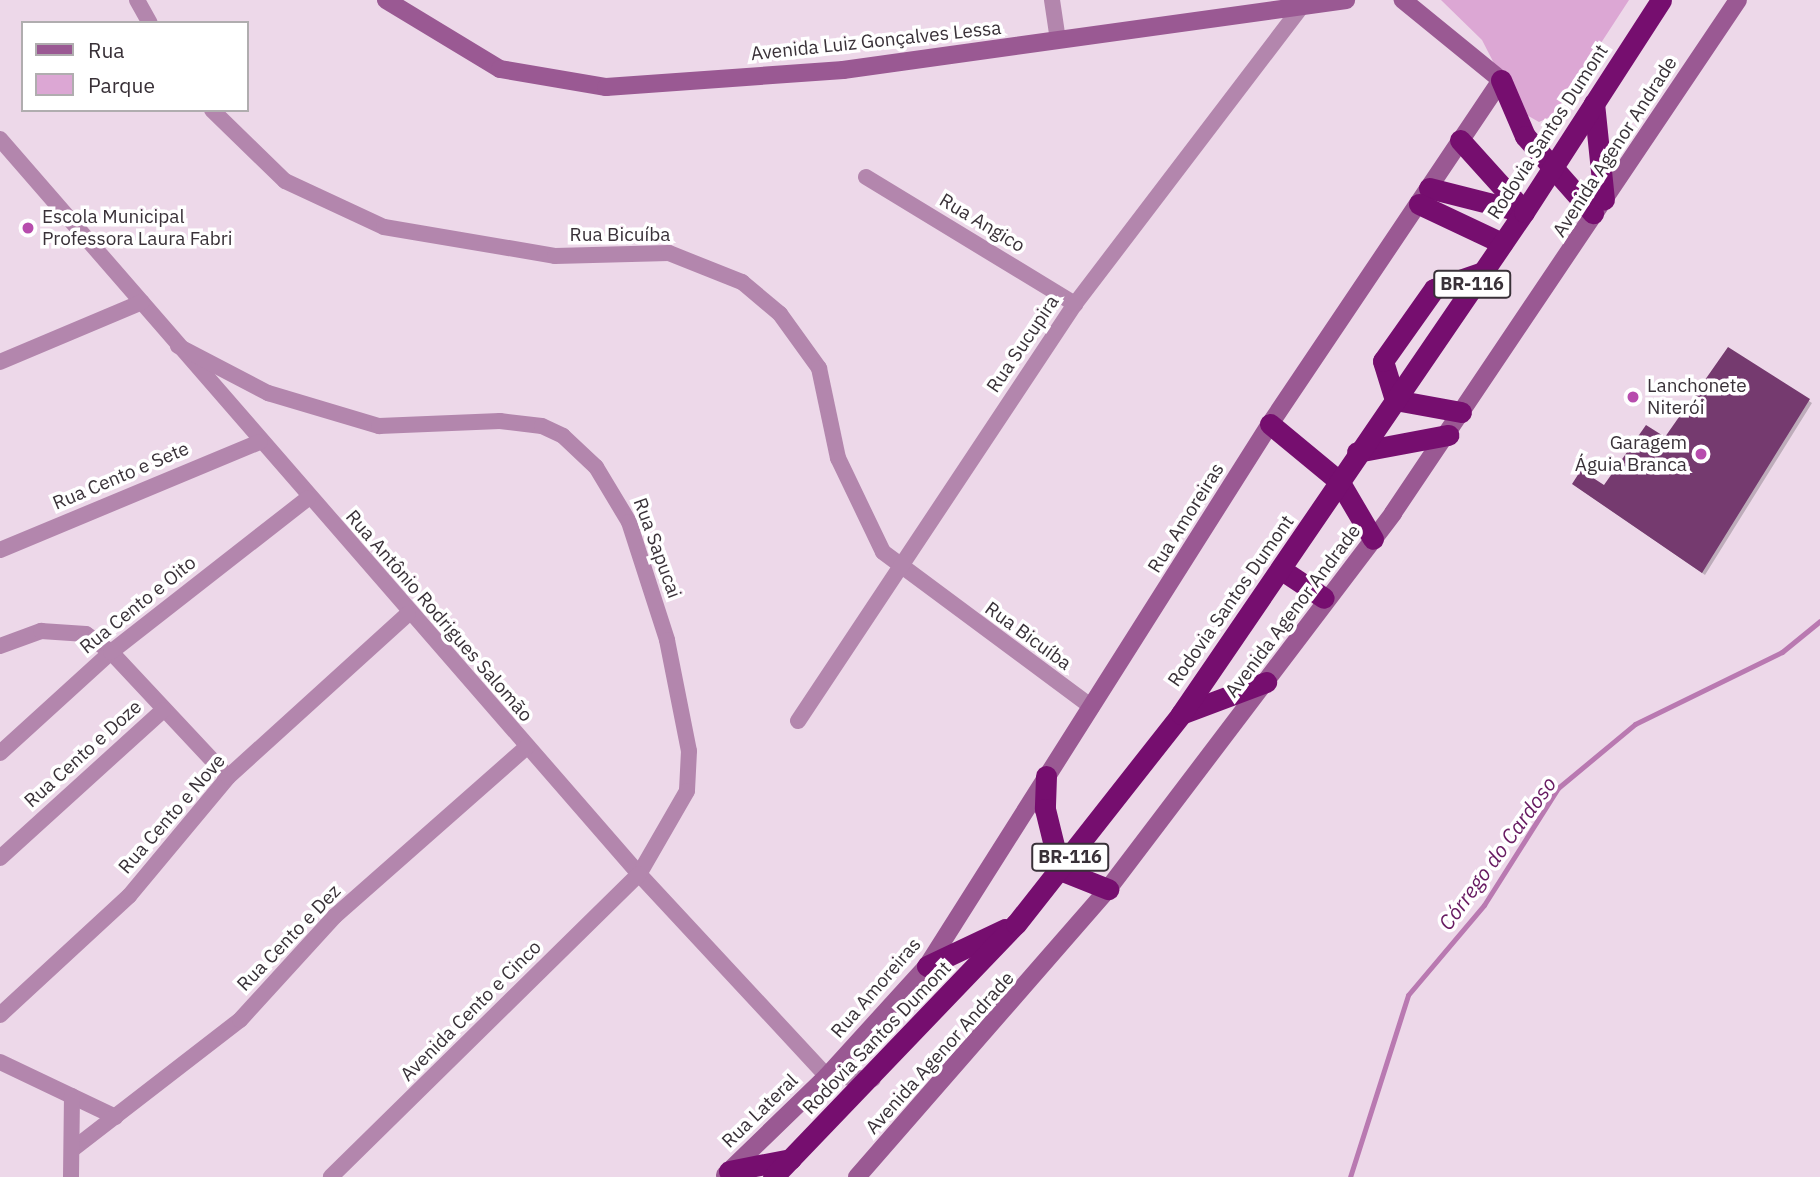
<!DOCTYPE html>
<meta charset="utf-8">
<style>
body{margin:0}
#map{position:relative;width:1820px;height:1177px;overflow:hidden;background:#edd8e9;font-family:"IBM Plex Sans",sans-serif}
div>[style]{position:absolute}
.green>*{inset:0;background:#dca7d4}
.shadow>*{inset:0;background:#0003}
.stream>*{height:5px;margin:-2.5px;padding:0 2.5px;transform-origin:2.5px;border-radius:2.5px;background:#b979b1}
.building>*{inset:0;background:#753a6f}
.street>*{height:16px;margin:-8px;padding:0 8px;transform-origin:8px;border-radius:8px;background:#b386ad}
.secondary>*{height:18px;margin:-9px;padding:0 9px;transform-origin:9px;border-radius:9px;background:#9a5993}
.highway>*{height:21px;margin:-10.5px;padding:0 10.5px;transform-origin:10.5px;border-radius:10.5px;background:#760e6f}
.dots>*{width:19px;height:19px;translate:-50% -50%;box-sizing:border-box;border:4px solid #fff;border-radius:50%}
span{translate:-50% -50%;white-space:nowrap;text-align:center;line-height:1.15;-webkit-text-stroke:7px #fff;paint-order:stroke}
.shield-label span{padding:2px 5px;background:#fff;border:2px solid;border-radius:5px;-webkit-text-stroke-width:0}
.shield-label{font-size:18px;color:#393138;font-weight:700}
.street-label{font-size:19px;color:#393138}
.poi-label{font-size:19px;color:#393138}
.left{translate:0 -50%;text-align:left}
.right{translate:-100% -50%;text-align:right}
.water-label{font-size:21px;color:#671a61;font-style:italic}
.legend{position:absolute;left:21px;top:21px;width:228px;height:91px;box-sizing:border-box;background:#fff;border:2px solid #b0adaf;margin:0;padding:9px 12px;list-style:none;font-size:21px;color:#393138}
.legend li{display:flex;align-items:center;gap:14px;height:35px}
.legend b{width:35px;border:2px solid #b0adaf}
</style>
<div id="map">
<div class="green">
<i style="clip-path:polygon(1441px 0,1629px 0,1554px 115px,1539px 122px,1518px 110px,1482px 40px)"></i>
</div>
<div class="shadow">
<i style="clip-path:polygon(1728px 349px,1812px 403px,1705px 575px,1577px 487px,1605px 487px,1666px 440px)"></i>
</div>
<div class="stream">
<i style="left:1350px;top:1177px;width:191px;rotate:-72.3deg"></i>
<i style="left:1408px;top:995px;width:118px;rotate:-49.8deg"></i>
<i style="left:1484px;top:905px;width:138px;rotate:-57.7deg"></i>
<i style="left:1558px;top:788px;width:100px;rotate:-39.7deg"></i>
<i style="left:1635px;top:724px;width:164px;rotate:-26.1deg"></i>
<i style="left:1782px;top:652px;width:49px;rotate:-39.2deg"></i>
</div>
<div class="building">
<i style="clip-path:polygon(1728px 347px,1810px 399px,1702px 573px,1572px 484px,1581px 470px,1604px 485px,1646px 425px,1665px 437px)"></i>
</div>
<div class="street">
<i style="left:137px;top:0;width:26px;rotate:61deg"></i>
<i style="left:1052px;top:0;width:40px;rotate:81.5deg"></i>
<i style="left:212px;top:110px;width:102px;rotate:44.2deg"></i>
<i style="left:285px;top:181px;width:109px;rotate:24.9deg"></i>
<i style="left:384px;top:227px;width:173px;rotate:9.6deg"></i>
<i style="left:555px;top:256px;width:114px;rotate:-1.5deg"></i>
<i style="left:669px;top:253px;width:79px;rotate:21.7deg"></i>
<i style="left:742px;top:282px;width:50px;rotate:40.1deg"></i>
<i style="left:780px;top:314px;width:67px;rotate:54.2deg"></i>
<i style="left:819px;top:368px;width:92px;rotate:78.1deg"></i>
<i style="left:838px;top:458px;width:104px;rotate:64.4deg"></i>
<i style="left:883px;top:552px;width:260px;rotate:36.6deg"></i>
<i style="left:0;top:139px;width:974px;rotate:49deg"></i>
<i style="left:639px;top:874px;width:276px;rotate:47.1deg"></i>
<i style="left:827px;top:1076px;width:46px;rotate:3.7deg"></i>
<i style="left:866px;top:177px;width:245px;rotate:31.3deg"></i>
<i style="left:178px;top:346px;width:102px;rotate:27.6deg"></i>
<i style="left:268px;top:393px;width:116px;rotate:16.6deg"></i>
<i style="left:379px;top:426px;width:121px;rotate:-2.4deg"></i>
<i style="left:500px;top:421px;width:42px;rotate:6.8deg"></i>
<i style="left:542px;top:426px;width:23px;rotate:25deg"></i>
<i style="left:563px;top:436px;width:45px;rotate:43.2deg"></i>
<i style="left:596px;top:467px;width:64px;rotate:59deg"></i>
<i style="left:629px;top:522px;width:124px;rotate:72.1deg"></i>
<i style="left:667px;top:640px;width:113px;rotate:78.8deg"></i>
<i style="left:689px;top:751px;width:40px;rotate:92.9deg"></i>
<i style="left:687px;top:791px;width:96px;rotate:120deg"></i>
<i style="left:639px;top:874px;width:432px;rotate:135.5deg"></i>
<i style="left:0;top:362px;width:154px;rotate:-22.9deg"></i>
<i style="left:0;top:550px;width:281px;rotate:-22.6deg"></i>
<i style="left:0;top:646px;width:44px;rotate:-20.1deg"></i>
<i style="left:41px;top:631px;width:45px;rotate:3.8deg"></i>
<i style="left:86px;top:634px;width:31px;rotate:36deg"></i>
<i style="left:111px;top:652px;width:171px;rotate:46.9deg"></i>
<i style="left:798px;top:721px;width:501px;rotate:-56.41deg"></i>
<i style="left:1075px;top:304px;width:376px;rotate:-52.7deg"></i>
<i style="left:0;top:753px;width:150px;rotate:-42.3deg"></i>
<i style="left:111px;top:652px;width:250px;rotate:-38deg"></i>
<i style="left:0;top:858px;width:220px;rotate:-42.2deg"></i>
<i style="left:0;top:1015px;width:176px;rotate:-42.7deg"></i>
<i style="left:129px;top:896px;width:155px;rotate:-50.2deg"></i>
<i style="left:228px;top:777px;width:243px;rotate:-42.2deg"></i>
<i style="left:0;top:1062px;width:128px;rotate:25.4deg"></i>
<i style="left:73px;top:1149px;width:211px;rotate:-37.7deg"></i>
<i style="left:240px;top:1020px;width:141px;rotate:-47.6deg"></i>
<i style="left:335px;top:916px;width:256px;rotate:-41.4deg"></i>
<i style="left:71px;top:1177px;width:81px;rotate:-89.3deg"></i>
</div>
<div class="secondary">
<i style="left:386px;top:0;width:133px;rotate:31.2deg"></i>
<i style="left:500px;top:69px;width:108px;rotate:9.6deg"></i>
<i style="left:606px;top:87px;width:238px;rotate:-4.1deg"></i>
<i style="left:843px;top:70px;width:508px;rotate:-7.92deg"></i>
<i style="left:725px;top:1175px;width:142px;rotate:-44.1deg"></i>
<i style="left:827px;top:1076px;width:149px;rotate:-47.7deg"></i>
<i style="left:927px;top:966px;width:641px;rotate:-57.67deg"></i>
<i style="left:1270px;top:424px;width:414px;rotate:-56.1deg"></i>
<i style="left:1501px;top:80px;width:127px;rotate:-140.8deg"></i>
<i style="left:857px;top:1177px;width:382px;rotate:-48.9deg"></i>
<i style="left:1108px;top:889px;width:472px;rotate:-52.8deg"></i>
<i style="left:1393px;top:513px;width:618px;rotate:-56.08deg"></i>
</div>
<div class="highway">
<i style="left:1501px;top:80px;width:61px;rotate:66.8deg"></i>
<i style="left:1525px;top:136px;width:103px;rotate:48.6deg"></i>
<i style="left:1594px;top:103px;width:97px;rotate:84.1deg"></i>
<i style="left:1460px;top:140px;width:96px;rotate:48deg"></i>
<i style="left:1429px;top:188px;width:98px;rotate:14.2deg"></i>
<i style="left:1419px;top:204px;width:92px;rotate:25.2deg"></i>
<i style="left:1461px;top:412px;width:67px;rotate:-169.7deg"></i>
<i style="left:1395px;top:400px;width:41px;rotate:-107.1deg"></i>
<i style="left:1383px;top:361px;width:88px;rotate:-54.7deg"></i>
<i style="left:1434px;top:289px;width:49px;rotate:-19.2deg"></i>
<i style="left:1270px;top:424px;width:89px;rotate:39.6deg"></i>
<i style="left:1339px;top:481px;width:67px;rotate:59.6deg"></i>
<i style="left:1357px;top:452px;width:93px;rotate:-10.6deg"></i>
<i style="left:1282px;top:570px;width:50px;rotate:33.7deg"></i>
<i style="left:1181px;top:714px;width:91px;rotate:-20.6deg"></i>
<i style="left:1046px;top:776px;width:33px;rotate:92deg"></i>
<i style="left:1045px;top:809px;width:63px;rotate:76.2deg"></i>
<i style="left:1060px;top:870px;width:52px;rotate:21.6deg"></i>
<i style="left:927px;top:966px;width:86px;rotate:-25.4deg"></i>
<i style="left:729px;top:1171px;width:63px;rotate:-11deg"></i>
<i style="left:773px;top:1177px;width:351px;rotate:-46.2deg"></i>
<i style="left:1016px;top:924px;width:267px;rotate:-51.8deg"></i>
<i style="left:1181px;top:714px;width:608px;rotate:-55.66deg"></i>
<i style="left:1524px;top:212px;width:252px;rotate:-57.1deg"></i>
</div>
<div class="dots">
<i style="left:28px;top:228px;background:#b74cad"></i>
<i style="left:1633px;top:397px;background:#b74cad"></i>
<i style="left:1701px;top:454px;background:#b74cad"></i>
</div>
<div class="shield-label">
<span style="left:1472px;top:284px">BR-116</span>
<span style="left:1070px;top:857px">BR-116</span>
</div>
<div class="street-label">
<span style="left:876px;top:41px;rotate:-6deg">Avenida Luiz Gonçalves Lessa</span>
<span style="left:1548px;top:132px;rotate:-57deg">Rodovia Santos Dumont</span>
<span style="left:1615px;top:147px;rotate:-57deg">Avenida Agenor Andrade</span>
<span style="left:982px;top:223px;rotate:31deg">Rua Angico</span>
<span style="left:620px;top:235px">Rua Bicuíba</span>
<span style="left:1023px;top:344px;rotate:-56deg">Rua Sucupira</span>
<span style="left:121px;top:476px;rotate:-23deg">Rua Cento e Sete</span>
<span style="left:1186px;top:518px;rotate:-58deg">Rua Amoreiras</span>
<span style="left:657px;top:548px;rotate:70deg">Rua Sapucai</span>
<span style="left:1231px;top:601px;rotate:-55deg">Rodovia Santos Dumont</span>
<span style="left:138px;top:605px;rotate:-39deg">Rua Cento e Oito</span>
<span style="left:1293px;top:611px;rotate:-53deg">Avenida Agenor Andrade</span>
<span style="left:439px;top:616px;rotate:49deg">Rua Antônio Rodrigues Salomão</span>
<span style="left:1028px;top:636px;rotate:36deg">Rua Bicuíba</span>
<span style="left:83px;top:754px;rotate:-42deg">Rua Cento e Doze</span>
<span style="left:172px;top:814px;rotate:-49deg">Rua Cento e Nove</span>
<span style="left:289px;top:938px;rotate:-46deg">Rua Cento e Dez</span>
<span style="left:876px;top:988px;rotate:-49deg">Rua Amoreiras</span>
<span style="left:471px;top:1011px;rotate:-45deg">Avenida Cento e Cinco</span>
<span style="left:877px;top:1038px;rotate:-46deg">Rodovia Santos Dumont</span>
<span style="left:940px;top:1053px;rotate:-48deg">Avenida Agenor Andrade</span>
<span style="left:760px;top:1111px;rotate:-44deg">Rua Lateral</span>
</div>
<div class="poi-label">
<span class="left" style="left:42px;top:228px">Escola Municipal<br>Professora Laura Fabri</span>
<span class="left" style="left:1647px;top:397px">Lanchonete<br>Niterói</span>
<span class="right" style="left:1687px;top:454px">Garagem<br>Águia Branca</span>
</div>
<div class="water-label">
<span style="left:1497px;top:853px;rotate:-54deg">Córrego do Cardoso</span>
</div>
<ul class="legend">
<li><b style="height:9px;background:#9a5993"></b>Rua</li>
<li><b style="height:19px;background:#dca7d4"></b>Parque</li>
</ul>
</div>
